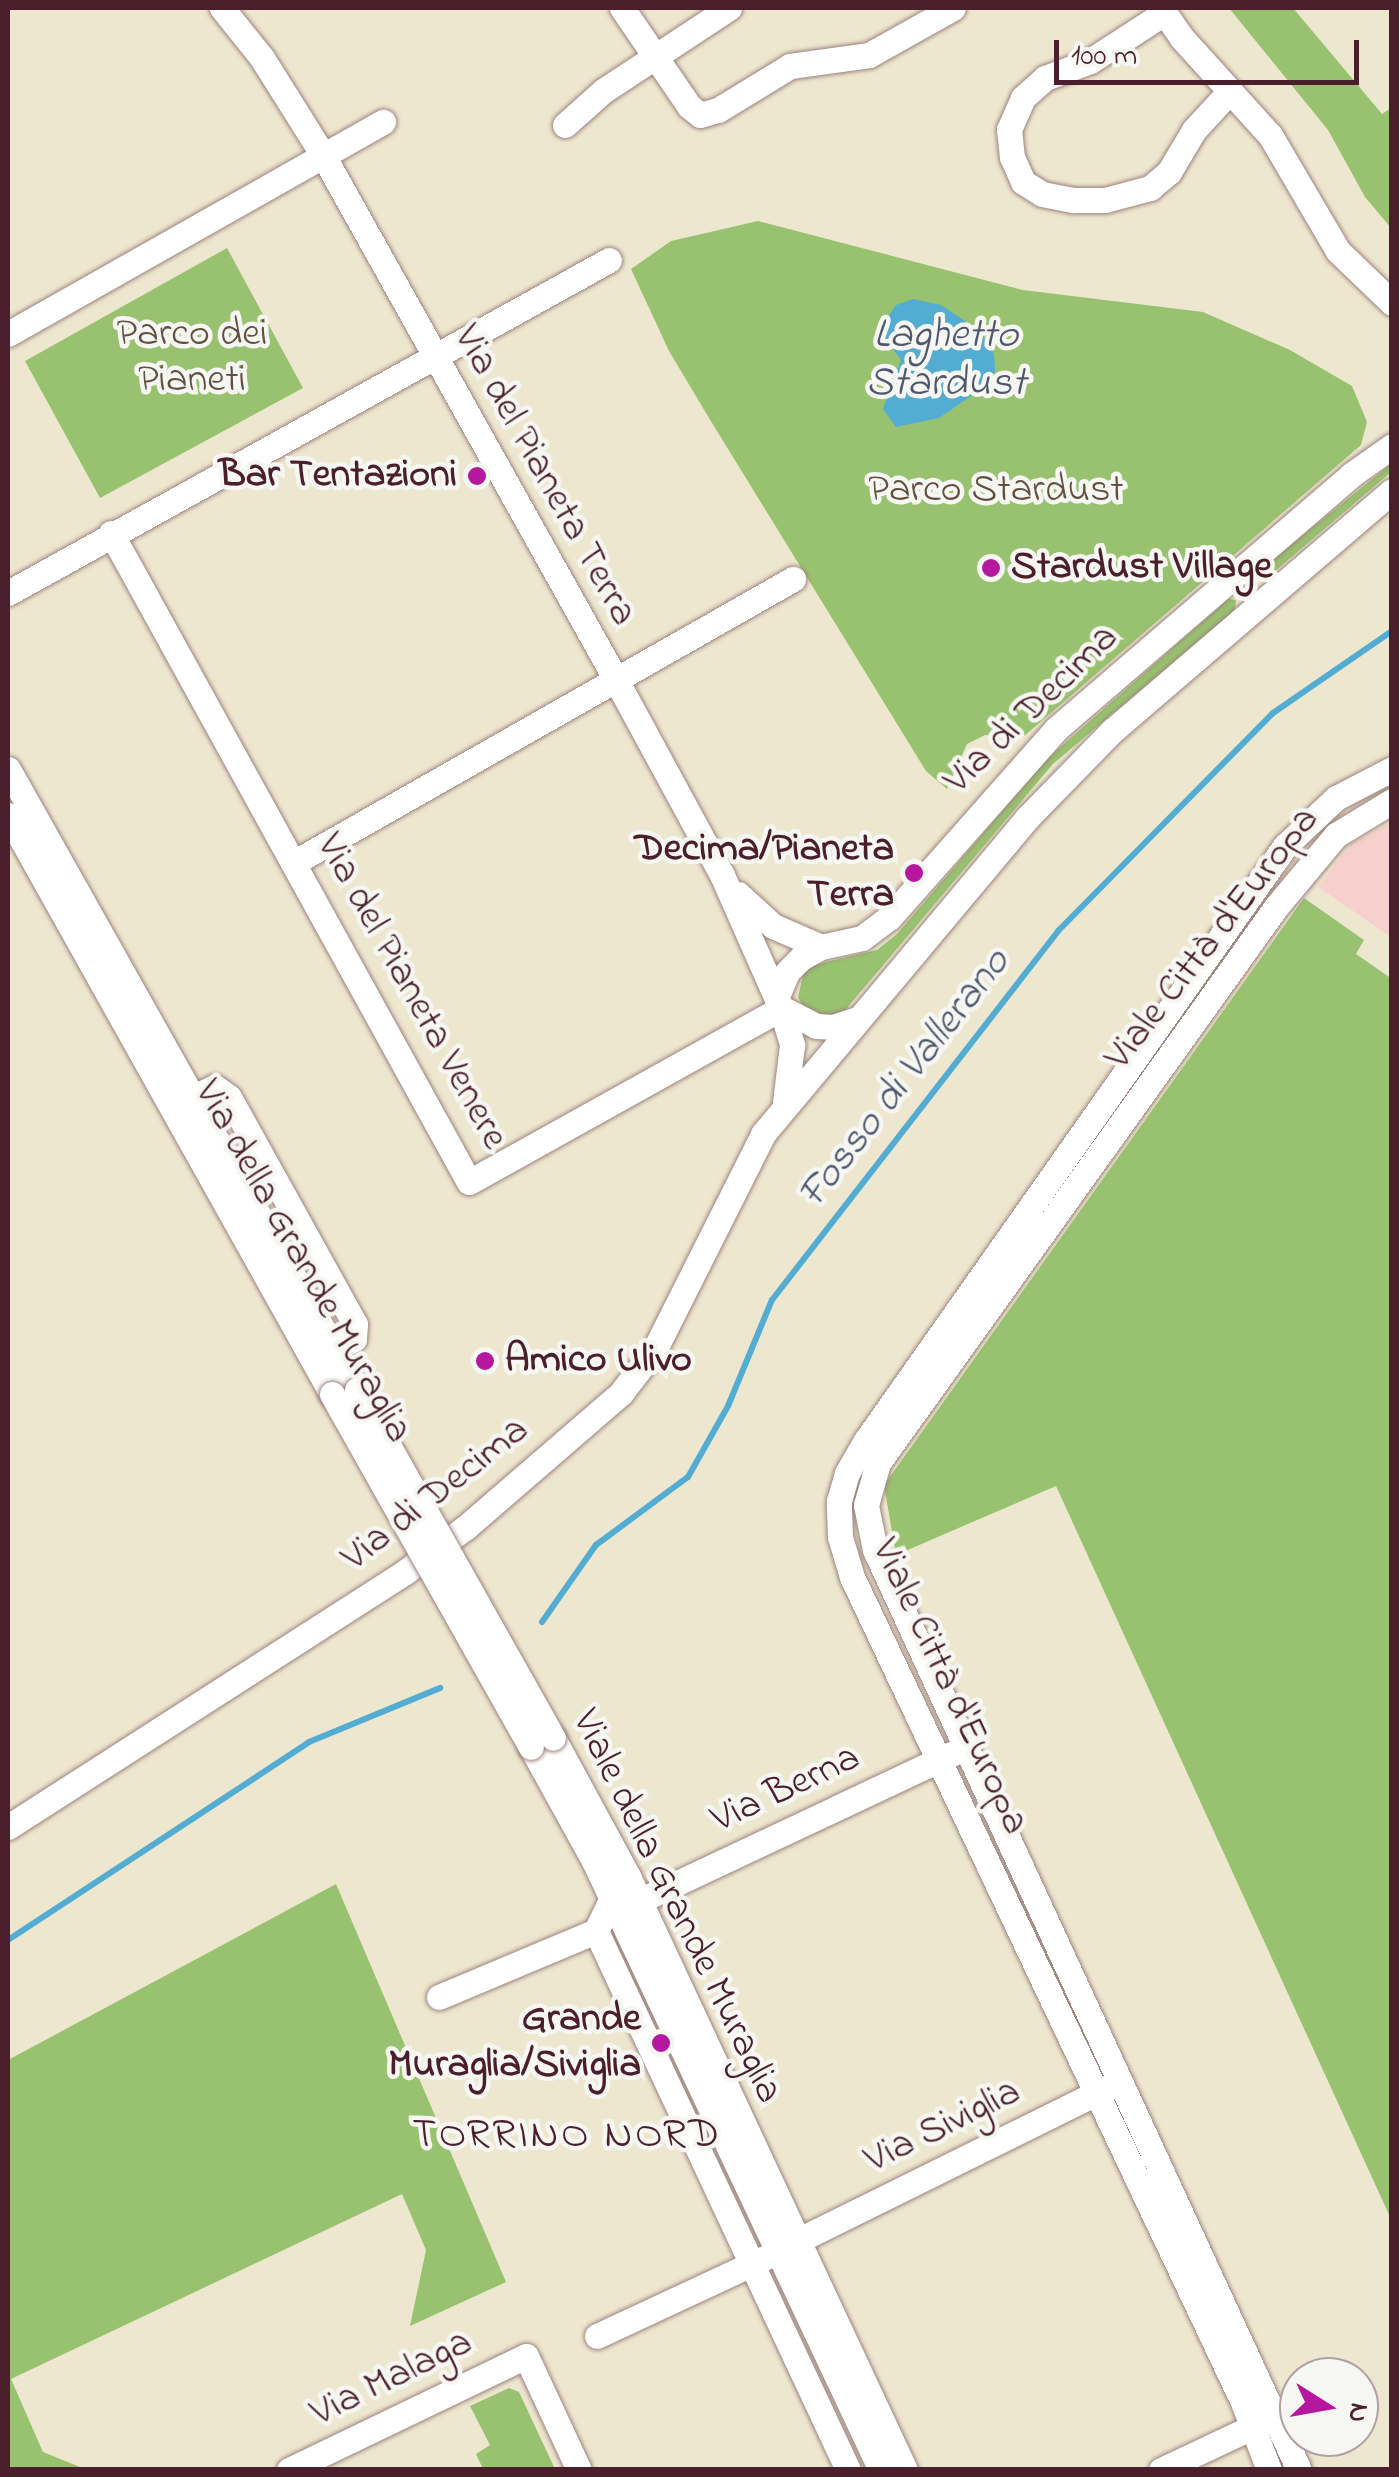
<!DOCTYPE html>
<meta charset="utf-8">
<style>
body{margin:0}
#map{position:relative;width:1399px;height:2477px;overflow:hidden;background:#eee7d0;font-family:"Indie Flower",sans-serif}
div>[style]{position:absolute}
.built>*{inset:0;background:#f7d0cd}
.green>*{inset:0;background:#98c26f}
.water>*{inset:0;background:#53acd1}
.stream>*{height:6px;margin:-3px;padding:0 3px;transform-origin:3px;border-radius:3px;background:#53acd1}
.roads{filter:drop-shadow(0 0 2px #9c837e) drop-shadow(0 0 2px #9c837e)}
.minor>*{height:25px;margin:-12.5px;padding:0 12.5px;transform-origin:12.5px;border-radius:12.5px;background:#fff}
.bridges{filter:drop-shadow(0 0 2px #9c837e) drop-shadow(0 0 2px #9c837e)}
.minor-bridge>*{height:25px;margin:-12.5px;padding:0 12.5px;transform-origin:12.5px;border-radius:12.5px;background:#fff}
.dots>*{width:28px;height:28px;translate:-50% -50%;box-sizing:border-box;border:5px solid #f6f6f2;border-radius:50%}
span{translate:-50% -50%;white-space:nowrap;text-align:center;line-height:1.15;-webkit-text-stroke:9px #f6f6f2;paint-order:stroke}
.park-label{font-size:40px;color:#61503f}
.poi-label{font-size:40px;color:#4a1f2b;font-weight:700}
.right{translate:-100% -50%;text-align:right}
.left{translate:0 -50%;text-align:left}
.street-label{font-size:40px;color:#4a1f2b}
.water-label{font-size:42px;color:#4e576d;font-style:italic}
.neighbourhood-label{font-size:42px;color:#4a1f2b;letter-spacing:2.5px}
.frame{position:absolute;inset:0;border:10px solid #4a1f2b;pointer-events:none}
.north{position:absolute;left:1279px;top:2357px;width:100px;height:100px;box-sizing:border-box;background:#f6f6f2;border:2px solid #b1a0a2;border-radius:50%;rotate:101deg;font-size:28px;font-weight:700;line-height:40px;text-align:center;color:#4a1f2b}
.north::after{content:'';display:block;margin:auto;width:35px;height:45px;background:#b5179e;clip-path:polygon(50% 0,100% 100%,50% 72%,0 100%)}
.scale{position:absolute;left:1054px;top:40px;width:305px;height:45px;box-sizing:border-box;border:5px solid #4a1f2b;border-top:0;padding-left:12px;font-size:30px;line-height:35px;white-space:nowrap;color:#4a1f2b;-webkit-text-stroke:8px #f6f6f2;paint-order:stroke}
</style>
<div id="map">
<div class="built">
<i style="clip-path:polygon(1391px 823px,1391px 937px,1318px 887px,1351px 844px)"></i>
</div>
<div class="green">
<i style="clip-path:polygon(1229px 8px,1293px 8px,1382px 114px,1391px 108px,1391px 228px,1365px 197px,1328px 130px)"></i>
<i style="clip-path:polygon(758px 221px,1023px 290px,1203px 312px,1290px 350px,1352px 386px,1367px 422px,1361px 445px,1023px 737px,985px 735px,967px 744px,947px 789px,926px 771px,709px 418px,669px 351px,631px 269px,671px 241px)"></i>
<i style="clip-path:polygon(227px 248px,303px 388px,100px 498px,25px 361px)"></i>
<i style="clip-path:polygon(1391px 464px,1391px 472px,1274px 572px,1267px 564px)"></i>
<i style="clip-path:polygon(1228px 599px,1236px 600px,1235px 610px,1053px 764px,841px 1015px,830px 1018px,804px 1008px,798px 997px,804px 971px,813px 965px,877px 950px,897px 934px,1047px 759px)"></i>
<i style="clip-path:polygon(1304px 898px,1364px 940px,1356px 954px,1392px 979px,1391px 2219px,1056px 1486px,896px 1555px,884px 1485px)"></i>
<i style="clip-path:polygon(336px 1884px,506px 2282px,410px 2326px,426px 2250px,402px 2194px,11px 2379px,43px 2452px,85px 2469px,8px 2469px,8px 2060px)"></i>
<i style="clip-path:polygon(509px 2388px,519px 2392px,555px 2469px,483px 2469px,476px 2454px,490px 2445px,470px 2406px)"></i>
</div>
<div class="water">
<i style="clip-path:polygon(913px 299px,941px 305px,980px 331px,994px 354px,995px 371px,987px 385px,939px 418px,896px 427px,883px 409px,901px 360px,882px 334px,883px 324px,896px 305px)"></i>
</div>
<div class="stream">
<i style="left:542px;top:1622px;width:94px;rotate:-55deg"></i>
<i style="left:596px;top:1545px;width:114px;rotate:-36.5deg"></i>
<i style="left:688px;top:1477px;width:81px;rotate:-60.6deg"></i>
<i style="left:728px;top:1406px;width:115px;rotate:-67.5deg"></i>
<i style="left:772px;top:1300px;width:467px;rotate:-52.2deg"></i>
<i style="left:1058px;top:931px;width:306px;rotate:-45.4deg"></i>
<i style="left:1273px;top:713px;width:145px;rotate:-34.6deg"></i>
<i style="left:8px;top:1940px;width:360px;rotate:-33.3deg"></i>
<i style="left:309px;top:1742px;width:142px;rotate:-22.4deg"></i>
</div>
<div class="roads">
<div class="minor">
<i style="left:222px;top:8px;width:64px;rotate:51.3deg"></i>
<i style="left:262px;top:58px;width:117px;rotate:57.9deg"></i>
<i style="left:324px;top:157px;width:597px;rotate:60.81deg"></i>
<i style="left:615px;top:678px;width:224px;rotate:61.5deg"></i>
<i style="left:722px;top:875px;width:145px;rotate:66.1deg"></i>
<i style="left:781px;top:1008px;width:39px;rotate:27deg"></i>
<i style="left:816px;top:1026px;width:17px;rotate:3deg"></i>
<i style="left:833px;top:1027px;width:23px;rotate:-18deg"></i>
<i style="left:622px;top:8px;width:119px;rotate:55.6deg"></i>
<i style="left:689px;top:106px;width:14px;rotate:39deg"></i>
<i style="left:700px;top:115px;width:19px;rotate:-16deg"></i>
<i style="left:718px;top:110px;width:84px;rotate:-31.4deg"></i>
<i style="left:790px;top:66px;width:80px;rotate:-7.9deg"></i>
<i style="left:869px;top:55px;width:96px;rotate:-29.2deg"></i>
<i style="left:1161px;top:8px;width:35px;rotate:55deg"></i>
<i style="left:1181px;top:37px;width:132px;rotate:47.8deg"></i>
<i style="left:1270px;top:135px;width:134px;rotate:59.6deg"></i>
<i style="left:1338px;top:251px;width:75px;rotate:43.9deg"></i>
<i style="left:1164px;top:13px;width:88px;rotate:147deg"></i>
<i style="left:1090px;top:61px;width:48px;rotate:159.3deg"></i>
<i style="left:1045px;top:78px;width:30px;rotate:138deg"></i>
<i style="left:1023px;top:98px;width:34px;rotate:114deg"></i>
<i style="left:1009px;top:129px;width:28px;rotate:84deg"></i>
<i style="left:1012px;top:157px;width:27px;rotate:66deg"></i>
<i style="left:1023px;top:182px;width:22px;rotate:32deg"></i>
<i style="left:1042px;top:194px;width:32px;rotate:11deg"></i>
<i style="left:1073px;top:200px;width:32px"></i>
<i style="left:1105px;top:200px;width:47px;rotate:-14.9deg"></i>
<i style="left:1150px;top:188px;width:25px;rotate:-40deg"></i>
<i style="left:1169px;top:172px;width:49px;rotate:-59.2deg"></i>
<i style="left:1194px;top:130px;width:53px;rotate:-47.3deg"></i>
<i style="left:565px;top:125px;width:51px;rotate:-41.8deg"></i>
<i style="left:603px;top:91px;width:151px;rotate:-33.4deg"></i>
<i style="left:8px;top:334px;width:431px;rotate:-29.5deg"></i>
<i style="left:111px;top:533px;width:741px;rotate:61.12deg"></i>
<i style="left:469px;top:1182px;width:357px;rotate:-29.1deg"></i>
<i style="left:781px;top:1008px;width:39px;rotate:73deg"></i>
<i style="left:792px;top:1045px;width:57px;rotate:97deg"></i>
<i style="left:8px;top:593px;width:687px;rotate:-28.99deg"></i>
<i style="left:8px;top:769px;width:712px;rotate:60.66deg"></i>
<i style="left:8px;top:815px;width:663px;rotate:60.77deg"></i>
<i style="left:295px;top:862px;width:573px;rotate:-29.61deg"></i>
<i style="left:738px;top:894px;width:47px;rotate:42.4deg"></i>
<i style="left:773px;top:926px;width:52px;rotate:23.6deg"></i>
<i style="left:777px;top:996px;width:26px;rotate:-67deg"></i>
<i style="left:787px;top:972px;width:20px;rotate:-45deg"></i>
<i style="left:801px;top:958px;width:23px;rotate:-29deg"></i>
<i style="left:821px;top:947px;width:42px;rotate:-12.4deg"></i>
<i style="left:862px;top:938px;width:34px;rotate:-37deg"></i>
<i style="left:889px;top:918px;width:252px;rotate:-48.5deg"></i>
<i style="left:1056px;top:729px;width:389px;rotate:-40.7deg"></i>
<i style="left:1351px;top:475px;width:50px;rotate:-35.3deg"></i>
<i style="left:192px;top:1098px;width:25px;rotate:-26deg"></i>
<i style="left:215px;top:1087px;width:17px;rotate:36deg"></i>
<i style="left:229px;top:1097px;width:260px;rotate:61deg"></i>
<i style="left:355px;top:1324px;width:15px;rotate:94deg"></i>
<i style="left:354px;top:1339px;width:23px;rotate:151deg"></i>
<i style="left:553px;top:1738px;width:157px;rotate:61.5deg"></i>
<i style="left:628px;top:1876px;width:655px;rotate:65deg"></i>
<i style="left:531px;top:1747px;width:130px;rotate:61.1deg"></i>
<i style="left:594px;top:1861px;width:673px;rotate:64.77deg"></i>
<i style="left:8px;top:1827px;width:472px;rotate:-32.7deg"></i>
<i style="left:405px;top:1572px;width:76px;rotate:-36.4deg"></i>
<i style="left:466px;top:1527px;width:205px;rotate:-40.8deg"></i>
<i style="left:621px;top:1393px;width:56px;rotate:-52.3deg"></i>
<i style="left:655px;top:1349px;width:241px;rotate:-63.3deg"></i>
<i style="left:763px;top:1134px;width:412px;rotate:-50.1deg"></i>
<i style="left:1027px;top:818px;width:123px;rotate:-45.7deg"></i>
<i style="left:1113px;top:730px;width:367px;rotate:-40.6deg"></i>
<i style="left:612px;top:1898px;width:37px;rotate:116deg"></i>
<i style="left:596px;top:1931px;width:595px;rotate:64.94deg"></i>
<i style="left:639px;top:1901px;width:346px;rotate:-25.2deg"></i>
<i style="left:439px;top:1997px;width:170px;rotate:-22.8deg"></i>
<i style="left:797px;top:2241px;width:350px;rotate:-26.3deg"></i>
<i style="left:597px;top:2336px;width:184px;rotate:-25deg"></i>
<i style="left:289px;top:2470px;width:263px;rotate:-25.7deg"></i>
<i style="left:526px;top:2356px;width:126px;rotate:65.1deg"></i>
<i style="left:1161px;top:2470px;width:115px;rotate:-25.2deg"></i>
<i style="left:1269px;top:2470px;width:73px;rotate:-110.9deg"></i>
<i style="left:1243px;top:2402px;width:913px;rotate:-115.36deg"></i>
<i style="left:852px;top:1577px;width:42px;rotate:-106.7deg"></i>
<i style="left:840px;top:1537px;width:36px;rotate:-92deg"></i>
<i style="left:839px;top:1501px;width:29px;rotate:-74deg"></i>
<i style="left:847px;top:1473px;width:39px;rotate:-60deg"></i>
<i style="left:867px;top:1439px;width:726px;rotate:-54.82deg"></i>
<i style="left:1285px;top:846px;width:70px;rotate:-43.3deg"></i>
<i style="left:1336px;top:798px;width:63px;rotate:-27.4deg"></i>
<i style="left:1299px;top:2470px;width:1013px;rotate:-114.74deg"></i>
<i style="left:875px;top:1550px;width:46px;rotate:-101.3deg"></i>
<i style="left:866px;top:1505px;width:44px;rotate:-74.1deg"></i>
<i style="left:878px;top:1463px;width:684px;rotate:-54.4deg"></i>
<i style="left:1276px;top:907px;width:94px;rotate:-50.2deg"></i>
<i style="left:1336px;top:835px;width:66px;rotate:-31.3deg"></i>
</div>
</div>
<div class="bridges">
<div class="minor-bridge">
<i style="left:357px;top:1390px;width:399px;rotate:60.6deg"></i>
<i style="left:332px;top:1394px;width:405px;rotate:60.6deg"></i>
</div>
</div>
<div class="dots">
<i style="left:477px;top:476px;background:#b5179e"></i>
<i style="left:991px;top:568px;background:#b5179e"></i>
<i style="left:914px;top:873px;background:#b5179e"></i>
<i style="left:485px;top:1361px;background:#b5179e"></i>
<i style="left:661px;top:2043px;background:#b5179e"></i>
</div>
<div class="park-label">
<span style="left:192px;top:358px">Parco dei<br>Pianeti</span>
<span style="left:996px;top:491px">Parco Stardust</span>
</div>
<div class="poi-label">
<span class="right" style="left:457px;top:476px">Bar Tentazioni</span>
<span class="left" style="left:1011px;top:568px">Stardust Village</span>
<span class="right" style="left:894px;top:873px">Decima/Pianeta<br>Terra</span>
<span class="left" style="left:505px;top:1361px">Amico Ulivo</span>
<span class="right" style="left:641px;top:2043px">Grande<br>Muraglia/Siviglia</span>
</div>
<div class="street-label">
<span style="left:544px;top:476px;rotate:61deg">Via del Pianeta Terra</span>
<span style="left:1032px;top:710px;rotate:-44deg">Via di Decima</span>
<span style="left:1213px;top:939px;rotate:-52deg">Viale Città d'Europa</span>
<span style="left:411px;top:992px;rotate:61deg">Via del Pianeta Venere</span>
<span style="left:302px;top:1262px;rotate:61deg">Via della Grande Muraglia</span>
<span style="left:436px;top:1495px;rotate:-38deg">Via di Decima</span>
<span style="left:949px;top:1687px;rotate:65deg">Viale Città d'Europa</span>
<span style="left:786px;top:1790px;rotate:-25deg">Via Berna</span>
<span style="left:676px;top:1907px;rotate:64deg">Viale della Grande Muraglia</span>
<span style="left:943px;top:2127px;rotate:-26deg">Via Siviglia</span>
<span style="left:392px;top:2379px;rotate:-26deg">Via Malaga</span>
</div>
<div class="water-label">
<span style="left:946px;top:360px">Laghetto<br>Stardust</span>
<span style="left:905px;top:1079px;rotate:-52deg">Fosso di Vallerano</span>
</div>
<div class="neighbourhood-label">
<span style="left:567px;top:2136px">TORRINO NORD</span>
</div>
<div class="frame"></div>
<div class="north">N</div>
<div class="scale">100 m</div>
</div>
